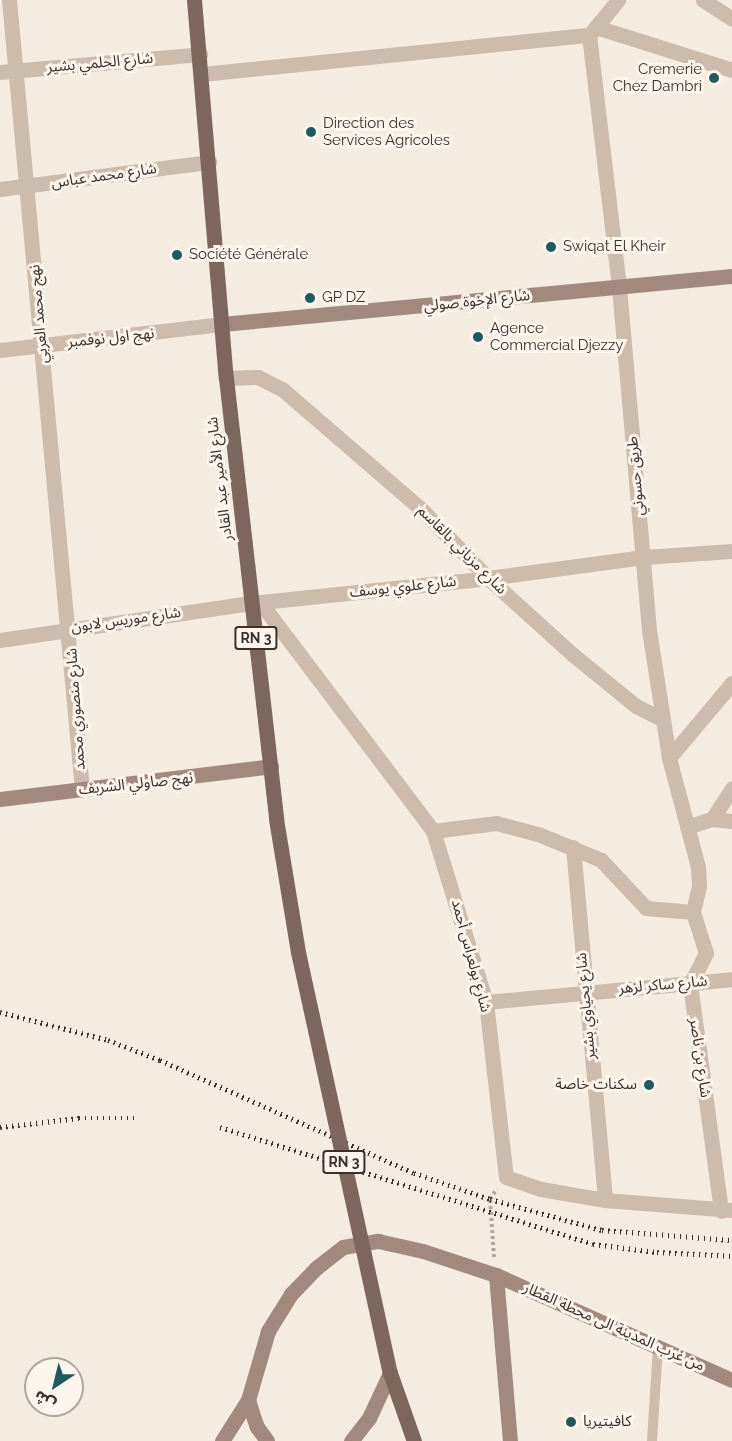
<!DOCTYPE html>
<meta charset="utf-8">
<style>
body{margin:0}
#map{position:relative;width:732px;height:1441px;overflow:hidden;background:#f4ebe1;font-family:Raleway,"Noto Sans Arabic",sans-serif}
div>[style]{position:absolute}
.path>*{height:4px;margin-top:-2px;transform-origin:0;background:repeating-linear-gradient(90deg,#b9a596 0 3px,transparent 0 6px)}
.lane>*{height:10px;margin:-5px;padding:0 5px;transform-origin:5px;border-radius:5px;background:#cdbbac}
.street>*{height:15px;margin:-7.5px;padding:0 7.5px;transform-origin:7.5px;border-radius:7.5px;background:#cdbbac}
.secondary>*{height:15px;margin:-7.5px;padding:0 7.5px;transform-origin:7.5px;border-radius:7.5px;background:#a18a7d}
.primary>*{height:15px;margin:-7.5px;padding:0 7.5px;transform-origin:7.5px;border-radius:7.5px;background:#7d675c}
.rail>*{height:4.5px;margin-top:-2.25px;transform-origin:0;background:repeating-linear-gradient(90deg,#3b302b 0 1.5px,transparent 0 6px)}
.primary-bridge>*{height:15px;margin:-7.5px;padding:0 7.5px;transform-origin:7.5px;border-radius:7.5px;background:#7d675c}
.dots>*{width:16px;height:16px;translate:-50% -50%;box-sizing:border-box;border:3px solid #fbf5ee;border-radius:50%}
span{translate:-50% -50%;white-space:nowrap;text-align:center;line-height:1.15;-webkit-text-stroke:6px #fbf5ee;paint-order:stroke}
.shield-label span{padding:2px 4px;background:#fbf5ee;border:2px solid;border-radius:4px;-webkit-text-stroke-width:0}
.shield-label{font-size:14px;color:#3b302b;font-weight:700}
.street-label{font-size:15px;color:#3b302b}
.poi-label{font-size:15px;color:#3b302b}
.right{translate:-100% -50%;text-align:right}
.left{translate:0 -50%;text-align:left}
.north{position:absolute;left:24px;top:1357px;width:60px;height:60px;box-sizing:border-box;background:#fbf5ee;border:2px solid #aea6a0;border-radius:50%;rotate:215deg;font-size:16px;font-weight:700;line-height:24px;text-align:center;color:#3b302b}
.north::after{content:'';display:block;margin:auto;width:21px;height:27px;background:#1f5a5e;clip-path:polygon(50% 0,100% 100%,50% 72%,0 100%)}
</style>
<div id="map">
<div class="path">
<i style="left:494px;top:1257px;width:58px;rotate:-93.9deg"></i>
<i style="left:490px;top:1199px;width:12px;rotate:-55deg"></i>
</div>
<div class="lane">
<i style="left:652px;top:1441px;width:96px;rotate:-86.4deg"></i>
</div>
<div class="street">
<i style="left:9px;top:0;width:793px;rotate:84.72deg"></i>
<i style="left:703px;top:0;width:35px;rotate:33deg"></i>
<i style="left:596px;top:27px;width:143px;rotate:17.5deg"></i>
<i style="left:591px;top:33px;width:43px;rotate:-50.7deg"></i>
<i style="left:589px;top:35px;width:254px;rotate:83.2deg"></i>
<i style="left:619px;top:287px;width:344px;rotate:85deg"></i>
<i style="left:649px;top:630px;width:130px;rotate:81.1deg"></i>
<i style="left:669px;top:758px;width:113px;rotate:75.1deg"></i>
<i style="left:698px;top:867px;width:19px;rotate:87deg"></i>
<i style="left:699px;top:886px;width:27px;rotate:103deg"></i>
<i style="left:0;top:72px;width:201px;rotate:-5.1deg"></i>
<i style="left:202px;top:74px;width:389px;rotate:-5.8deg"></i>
<i style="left:0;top:189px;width:211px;rotate:-7.4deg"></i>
<i style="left:0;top:350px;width:224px;rotate:-6.7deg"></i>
<i style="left:226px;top:378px;width:32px;rotate:-2deg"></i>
<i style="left:258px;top:377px;width:27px;rotate:27deg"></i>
<i style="left:282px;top:389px;width:185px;rotate:40.8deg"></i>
<i style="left:422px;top:510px;width:95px;rotate:45.9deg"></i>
<i style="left:488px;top:578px;width:113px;rotate:42.1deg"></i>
<i style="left:572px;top:654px;width:82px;rotate:39.1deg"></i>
<i style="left:636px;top:706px;width:30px;rotate:27deg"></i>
<i style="left:260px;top:602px;width:287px;rotate:52.9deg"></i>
<i style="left:433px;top:831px;width:179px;rotate:72.8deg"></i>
<i style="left:486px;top:1002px;width:176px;rotate:83.5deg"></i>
<i style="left:506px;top:1177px;width:37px;rotate:19deg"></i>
<i style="left:541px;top:1189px;width:65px;rotate:9.8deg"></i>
<i style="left:605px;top:1200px;width:127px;rotate:4.5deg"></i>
<i style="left:0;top:640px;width:255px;rotate:-8.4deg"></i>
<i style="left:252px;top:603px;width:237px;rotate:-6deg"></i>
<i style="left:488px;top:578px;width:157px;rotate:-7.7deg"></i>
<i style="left:644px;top:557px;width:88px;rotate:-3.9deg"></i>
<i style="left:669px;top:758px;width:98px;rotate:-50deg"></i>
<i style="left:712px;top:819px;width:37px;rotate:-57deg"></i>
<i style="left:687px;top:827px;width:26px;rotate:-18deg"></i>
<i style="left:712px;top:819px;width:20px;rotate:6deg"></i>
<i style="left:433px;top:831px;width:64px;rotate:-7.2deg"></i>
<i style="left:496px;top:823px;width:43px;rotate:14.7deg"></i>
<i style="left:538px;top:834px;width:68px;rotate:22.4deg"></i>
<i style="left:601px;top:860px;width:66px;rotate:46.8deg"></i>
<i style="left:646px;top:908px;width:47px;rotate:4.9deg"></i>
<i style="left:573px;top:847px;width:354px;rotate:84.8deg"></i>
<i style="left:693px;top:912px;width:43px;rotate:72.4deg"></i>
<i style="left:706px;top:953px;width:35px;rotate:117deg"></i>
<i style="left:690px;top:984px;width:229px;rotate:82.2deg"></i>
<i style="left:486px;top:1002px;width:247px;rotate:-5.3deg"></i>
</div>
<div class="secondary">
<i style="left:222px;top:324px;width:512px;rotate:-5.38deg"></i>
<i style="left:0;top:799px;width:273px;rotate:-6.9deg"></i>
<i style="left:496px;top:1275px;width:167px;rotate:85.2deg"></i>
<i style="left:248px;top:1400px;width:28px;rotate:72deg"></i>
<i style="left:257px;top:1427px;width:17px;rotate:54deg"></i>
<i style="left:222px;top:1441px;width:49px;rotate:-57.6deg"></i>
<i style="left:248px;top:1400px;width:72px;rotate:-73.8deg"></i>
<i style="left:268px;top:1331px;width:44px;rotate:-58.1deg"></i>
<i style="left:291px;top:1294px;width:36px;rotate:-46deg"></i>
<i style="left:316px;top:1268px;width:34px;rotate:-38deg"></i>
<i style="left:343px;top:1247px;width:36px;rotate:-10deg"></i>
<i style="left:378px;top:1241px;width:46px;rotate:12.5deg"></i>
<i style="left:423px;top:1251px;width:77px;rotate:18.2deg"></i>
<i style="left:496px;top:1275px;width:258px;rotate:24deg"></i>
<i style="left:351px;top:1441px;width:29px;rotate:-52deg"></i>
<i style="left:369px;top:1418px;width:50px;rotate:-65deg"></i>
</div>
<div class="primary">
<i style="left:194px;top:0;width:379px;rotate:85.2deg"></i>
<i style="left:226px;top:378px;width:444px;rotate:83.5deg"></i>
<i style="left:276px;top:819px;width:135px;rotate:80.6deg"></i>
<i style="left:390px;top:1373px;width:72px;rotate:70.6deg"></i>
</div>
<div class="rail">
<i style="left:0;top:1012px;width:112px;rotate:14.5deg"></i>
<i style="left:108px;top:1040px;width:56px;rotate:21deg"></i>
<i style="left:160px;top:1060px;width:278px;rotate:24deg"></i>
<i style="left:414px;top:1173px;width:80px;rotate:18.9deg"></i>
<i style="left:490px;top:1199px;width:116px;rotate:15.5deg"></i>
<i style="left:602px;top:1230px;width:130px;rotate:4.4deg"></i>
<i style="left:0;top:1127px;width:80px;rotate:-6.5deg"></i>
<i style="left:79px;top:1118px;width:60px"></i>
<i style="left:220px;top:1127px;width:391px;rotate:17.4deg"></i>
<i style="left:593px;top:1244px;width:64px;rotate:7.1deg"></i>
<i style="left:657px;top:1252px;width:75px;rotate:3.1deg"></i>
</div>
<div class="primary-bridge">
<i style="left:298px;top:952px;width:431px;rotate:77.7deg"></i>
</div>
<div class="dots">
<i style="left:714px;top:78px;background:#1f5a5e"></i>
<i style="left:311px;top:132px;background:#1f5a5e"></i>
<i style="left:551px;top:247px;background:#1f5a5e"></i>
<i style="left:177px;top:255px;background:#1f5a5e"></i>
<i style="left:310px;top:298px;background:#1f5a5e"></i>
<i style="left:478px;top:337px;background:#1f5a5e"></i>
<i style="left:649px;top:1085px;background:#1f5a5e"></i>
<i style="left:571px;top:1422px;background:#1f5a5e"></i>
</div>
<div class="shield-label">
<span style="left:256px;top:638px">RN 3</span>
<span style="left:344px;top:1162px">RN 3</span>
</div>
<div class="street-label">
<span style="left:100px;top:63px;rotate:-5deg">شارع الحلمي بشير</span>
<span style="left:104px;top:176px;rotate:-8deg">شارع محمد عباس</span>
<span style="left:477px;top:301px;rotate:-6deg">شارع الإخوة صولي</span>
<span style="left:39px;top:314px;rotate:-95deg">نهج محمد العربي</span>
<span style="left:111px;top:338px;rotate:-6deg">نهج اول نوفمبر</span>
<span style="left:636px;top:476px;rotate:-95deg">طريق حسوني</span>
<span style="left:220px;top:479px;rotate:-97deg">شارع الأمير عبد القادر</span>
<span style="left:462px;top:550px;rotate:45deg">شارع مزياني بالقاسم</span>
<span style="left:403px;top:587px;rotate:-6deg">شارع علوي يوسف</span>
<span style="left:126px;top:620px;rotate:-8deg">شارع موريس لابون</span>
<span style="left:76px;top:709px;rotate:-94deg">شارع منصوري محمد</span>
<span style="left:136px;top:784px;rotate:-6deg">نهج صاولي الشربف</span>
<span style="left:471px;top:956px;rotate:75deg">شارع بولعراس أحمد</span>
<span style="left:663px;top:985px;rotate:-5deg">شارع ساكر لزهر</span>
<span style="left:586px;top:1006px;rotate:-95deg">شارع يحياوي بشير</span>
<span style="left:700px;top:1058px;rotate:82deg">شارع بن ناصر</span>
<span style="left:614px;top:1327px;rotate:24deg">من غرب المدينة الى محطة القطار</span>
</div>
<div class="poi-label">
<span class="right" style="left:702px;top:78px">Cremerie<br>Chez Dambri</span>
<span class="left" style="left:323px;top:132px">Direction des<br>Services Agricoles</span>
<span class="left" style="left:563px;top:247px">Swiqat El Kheir</span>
<span class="left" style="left:189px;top:255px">Société Générale</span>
<span class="left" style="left:322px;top:298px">GP DZ</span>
<span class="left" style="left:490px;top:337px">Agence<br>Commercial Djezzy</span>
<span class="right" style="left:637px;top:1085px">سكنات خاصة</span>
<span class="left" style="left:583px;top:1422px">كافيتيريا</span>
</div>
<div class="north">ش</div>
</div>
